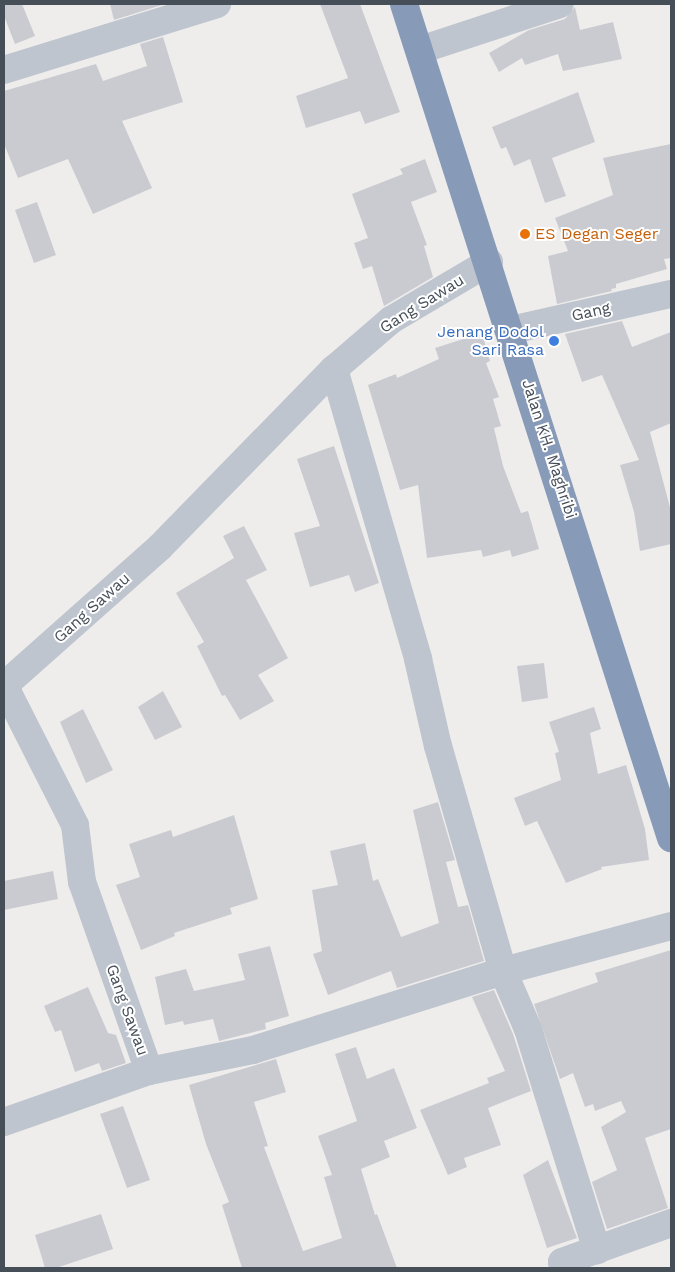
<!DOCTYPE html>
<style>
body{margin:0}
#map{position:relative;width:675px;height:1272px;overflow:hidden;background:#efedec;font-family:"Work Sans",sans-serif}
div>[style]{position:absolute}
.building>*{inset:0;background:#cacbd1}
.minor>*{height:28px;margin:-14px;padding:0 14px;transform-origin:14px;border-radius:14px;background:#bec5ce}
.highway>*{height:28px;margin:-14px;padding:0 14px;transform-origin:14px;border-radius:14px;background:#879ab8}
.dots>*{width:14px;height:14px;translate:-50% -50%;box-sizing:border-box;border:2px solid #fff;border-radius:50%}
span{translate:-50% -50%;white-space:nowrap;text-align:center;line-height:1.15;-webkit-text-stroke:4px #fff;paint-order:stroke}
.food-label{font-size:16px;color:#c56008}
.left{translate:0 -50%;text-align:left}
.street-label{font-size:16px;color:#464e58}
.shop-label{font-size:16px;color:#366cbe}
.right{translate:-100% -50%;text-align:right}
.frame{position:absolute;inset:0;border:5px solid #464e58;pointer-events:none}
</style>
<div id="map">
<div class="building">
<i style="clip-path:polygon(4px 4px,22px 4px,35px 36px,15px 44px,4px 16px)"></i>
<i style="clip-path:polygon(110px 4px,165px 4px,114px 20px)"></i>
<i style="clip-path:polygon(320px 4px,360px 4px,400px 112px,365px 124px,360px 111px,306px 128px,296px 96px,348px 78px)"></i>
<i style="clip-path:polygon(575px 7px,580px 30px,613px 22px,622px 59px,563px 71px,558px 54px,525px 65px,522px 58px,499px 72px,489px 53px,529px 30px,565px 19px)"></i>
<i style="clip-path:polygon(163px 37px,183px 102px,122px 121px,152px 188px,93px 214px,68px 159px,18px 178px,4px 144px,4px 91px,96px 64px,103px 81px,147px 66px,140px 44px)"></i>
<i style="clip-path:polygon(578px 92px,595px 142px,552px 158px,566px 196px,545px 203px,530px 159px,514px 166px,506px 147px,501px 149px,492px 127px)"></i>
<i style="clip-path:polygon(671px 144px,671px 258px,664px 259px,667px 269px,616px 284px,616px 288px,611px 289px,612px 291px,557px 304px,548px 256px,568px 251px,555px 218px,613px 195px,603px 158px)"></i>
<i style="clip-path:polygon(425px 159px,437px 192px,411px 202px,427px 245px,424px 246px,433px 277px,384px 306px,372px 266px,363px 269px,354px 243px,368px 238px,352px 194px,403px 174px,400px 169px)"></i>
<i style="clip-path:polygon(37px 202px,56px 255px,34px 263px,15px 210px)"></i>
<i style="clip-path:polygon(622px 321px,632px 347px,671px 332px,671px 423px,650px 432px,671px 511px,671px 544px,640px 551px,634px 512px,620px 465px,639px 460px,602px 375px,582px 382px,565px 334px)"></i>
<i style="clip-path:polygon(482px 333px,490px 361px,486px 363px,499px 397px,493px 399px,501px 426px,494px 428px,503px 466px,521px 513px,528px 511px,539px 549px,512px 557px,510px 550px,483px 557px,481px 550px,427px 558px,418px 485px,400px 490px,368px 385px,396px 374px,397px 378px,439px 359px,435px 348px)"></i>
<i style="clip-path:polygon(334px 446px,379px 583px,355px 592px,349px 575px,310px 587px,294px 533px,320px 526px,297px 459px)"></i>
<i style="clip-path:polygon(244px 526px,267px 570px,246px 580px,288px 658px,258px 675px,274px 701px,240px 720px,225px 695px,222px 696px,197px 646px,204px 642px,176px 593px,234px 558px,223px 536px)"></i>
<i style="clip-path:polygon(544px 663px,548px 698px,522px 702px,517px 666px)"></i>
<i style="clip-path:polygon(163px 691px,182px 727px,155px 740px,138px 707px)"></i>
<i style="clip-path:polygon(594px 707px,601px 729px,590px 733px,598px 774px,626px 765px,645px 829px,649px 860px,601px 867px,602px 869px,566px 883px,537px 821px,525px 826px,514px 798px,561px 780px,555px 753px,559px 752px,549px 722px)"></i>
<i style="clip-path:polygon(83px 709px,113px 770px,86px 783px,60px 722px)"></i>
<i style="clip-path:polygon(438px 802px,455px 860px,446px 862px,458px 907px,468px 905px,484px 961px,397px 988px,391px 971px,328px 995px,313px 954px,322px 951px,312px 890px,338px 885px,330px 851px,365px 843px,373px 881px,378px 879px,401px 937px,439px 923px,413px 810px)"></i>
<i style="clip-path:polygon(234px 815px,258px 899px,230px 908px,232px 914px,174px 933px,175px 936px,141px 950px,116px 885px,140px 877px,129px 844px,171px 830px,173px 837px)"></i>
<i style="clip-path:polygon(53px 871px,58px 899px,4px 910px,4px 881px)"></i>
<i style="clip-path:polygon(270px 946px,289px 1016px,265px 1023px,266px 1029px,219px 1041px,213px 1019px,184px 1025px,183px 1021px,165px 1025px,155px 977px,186px 969px,194px 991px,245px 980px,238px 954px)"></i>
<i style="clip-path:polygon(671px 950px,671px 1129px,645px 1138px,668px 1208px,607px 1229px,592px 1182px,617px 1170px,601px 1127px,626px 1112px,621px 1101px,595px 1111px,593px 1104px,585px 1107px,573px 1073px,560px 1079px,534px 1004px,598px 982px,595px 973px)"></i>
<i style="clip-path:polygon(88px 987px,108px 1033px,116px 1035px,126px 1063px,102px 1071px,99px 1063px,75px 1072px,61px 1030px,55px 1032px,44px 1006px)"></i>
<i style="clip-path:polygon(494px 990px,513px 1034px,531px 1091px,488px 1108px,501px 1145px,464px 1158px,467px 1167px,448px 1175px,420px 1110px,489px 1083px,487px 1078px,505px 1071px,472px 997px)"></i>
<i style="clip-path:polygon(356px 1047px,367px 1079px,394px 1068px,417px 1128px,384px 1141px,390px 1157px,361px 1169px,375px 1215px,377px 1214px,397px 1268px,242px 1268px,222px 1205px,229px 1202px,206px 1144px,189px 1085px,276px 1059px,286px 1092px,254px 1102px,268px 1146px,264px 1147px,303px 1251px,342px 1238px,324px 1177px,332px 1175px,318px 1136px,357px 1121px,335px 1054px)"></i>
<i style="clip-path:polygon(123px 1106px,150px 1180px,127px 1188px,100px 1114px)"></i>
<i style="clip-path:polygon(548px 1160px,577px 1238px,547px 1248px,523px 1175px)"></i>
<i style="clip-path:polygon(101px 1214px,113px 1249px,56px 1268px,45px 1268px,35px 1235px)"></i>
</div>
<div class="minor">
<i style="left:420px;top:50px;width:147px;rotate:-18.2deg"></i>
<i style="left:4px;top:70px;width:223px;rotate:-17.2deg"></i>
<i style="left:511px;top:330px;width:164px;rotate:-12.7deg"></i>
<i style="left:334px;top:369px;width:302px;rotate:73.8deg"></i>
<i style="left:418px;top:659px;width:89px;rotate:77.1deg"></i>
<i style="left:438px;top:746px;width:234px;rotate:73.9deg"></i>
<i style="left:503px;top:971px;width:63px;rotate:66.7deg"></i>
<i style="left:528px;top:1029px;width:232px;rotate:72.7deg"></i>
<i style="left:149px;top:1071px;width:201px;rotate:-109.5deg"></i>
<i style="left:82px;top:882px;width:57px;rotate:-97deg"></i>
<i style="left:75px;top:825px;width:148px;rotate:-116.9deg"></i>
<i style="left:8px;top:693px;width:11px;rotate:-90deg"></i>
<i style="left:8px;top:682px;width:203px;rotate:-41.6deg"></i>
<i style="left:160px;top:547px;width:249px;rotate:-45.7deg"></i>
<i style="left:334px;top:369px;width:75px;rotate:-40.7deg"></i>
<i style="left:391px;top:320px;width:114px;rotate:-30.6deg"></i>
<i style="left:4px;top:1122px;width:154px;rotate:-19.4deg"></i>
<i style="left:149px;top:1071px;width:106px;rotate:-11.4deg"></i>
<i style="left:253px;top:1050px;width:262px;rotate:-17.5deg"></i>
<i style="left:503px;top:971px;width:174px;rotate:-15deg"></i>
<i style="left:563px;top:1268px;width:6px;rotate:-99deg"></i>
<i style="left:562px;top:1262px;width:116px;rotate:-19.7deg"></i>
</div>
<div class="highway">
<i style="left:404px;top:4px;width:876px;rotate:72.25deg"></i>
</div>
<div class="dots">
<i style="left:525px;top:234px;background:#e8710a"></i>
<i style="left:554px;top:341px;background:#3f7fe0"></i>
</div>
<div class="food-label">
<span class="left" style="left:535px;top:234px">ES Degan Seger</span>
</div>
<div class="street-label">
<span style="left:422px;top:304px;rotate:-32deg">Gang Sawau</span>
<span style="left:591px;top:312px;rotate:-13deg">Gang</span>
<span style="left:549px;top:449px;rotate:72deg">Jalan KH. Maghribi</span>
<span style="left:92px;top:608px;rotate:-42deg">Gang Sawau</span>
<span style="left:127px;top:1010px;rotate:70deg">Gang Sawau</span>
</div>
<div class="shop-label">
<span class="right" style="left:544px;top:341px">Jenang Dodol<br>Sari Rasa</span>
</div>
<div class="frame"></div>
</div>
